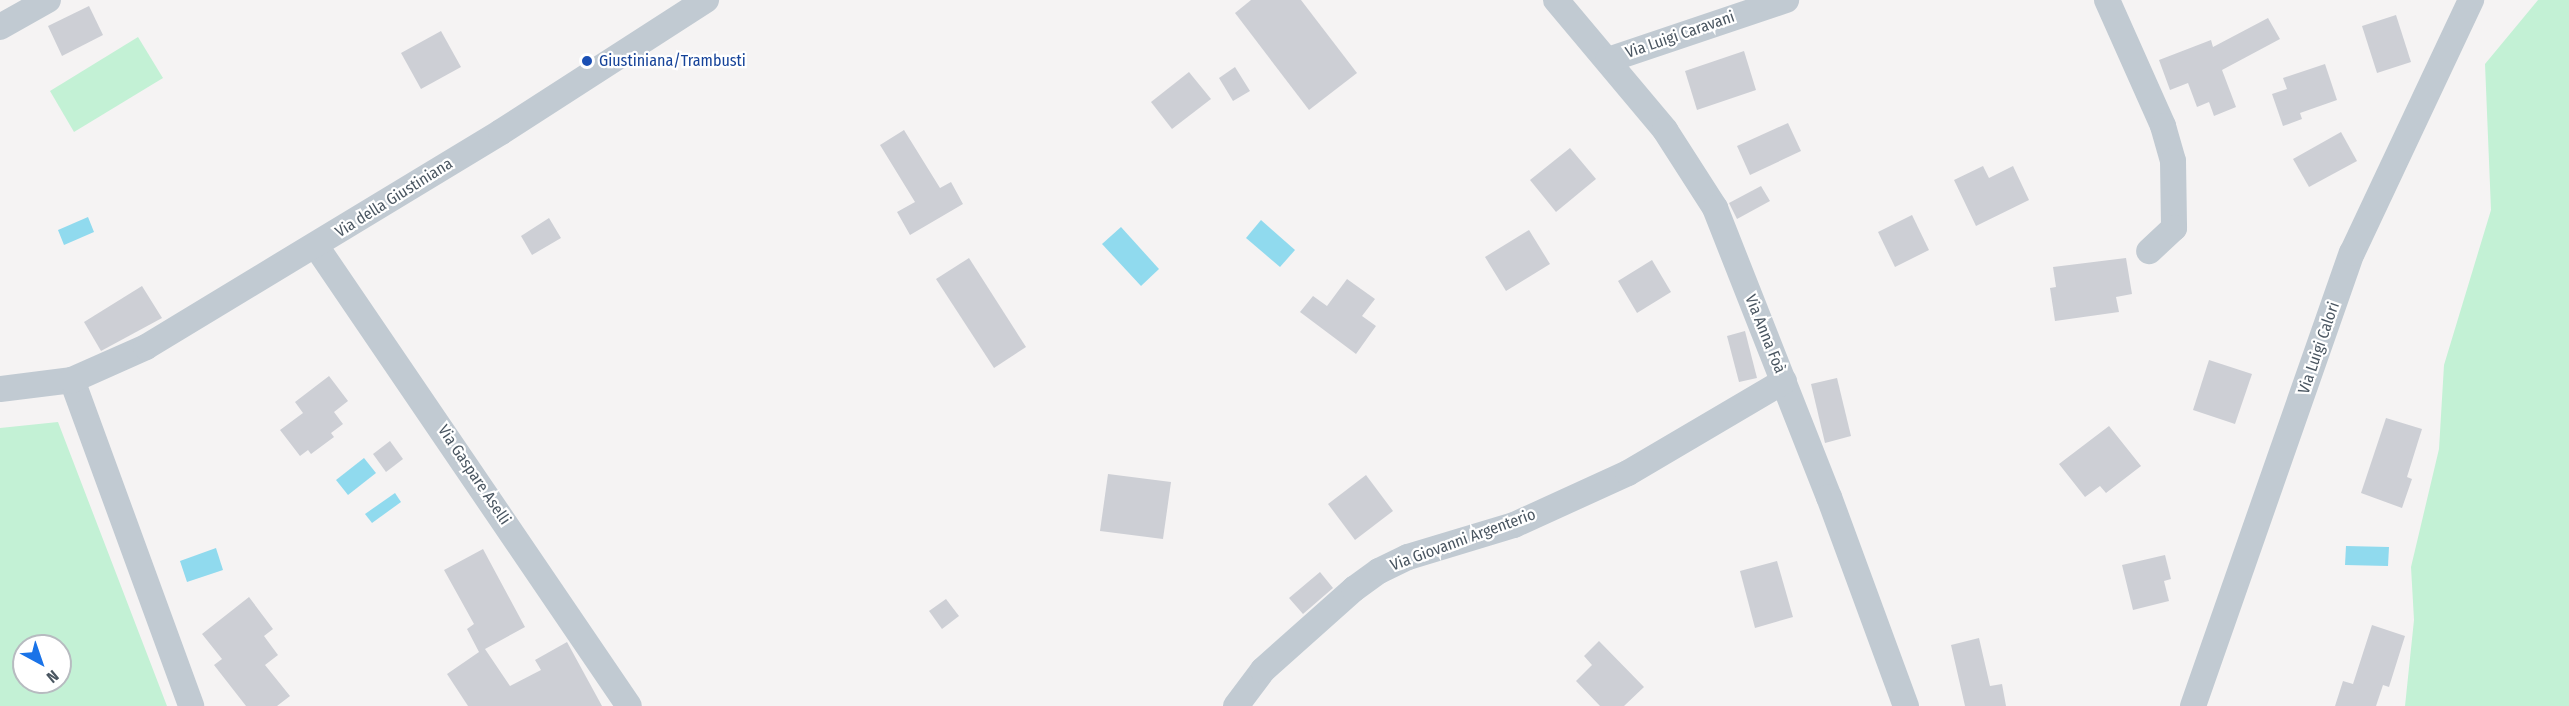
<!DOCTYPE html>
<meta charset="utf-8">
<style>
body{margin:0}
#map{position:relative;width:2569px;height:706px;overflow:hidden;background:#f5f3f3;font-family:"Fira Sans Condensed",sans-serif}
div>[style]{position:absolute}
.green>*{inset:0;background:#c3f1d5}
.water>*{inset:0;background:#90daee}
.building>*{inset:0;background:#cdcfd5}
.minor>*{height:26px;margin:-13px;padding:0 13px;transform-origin:13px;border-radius:13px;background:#c1cad2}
.dots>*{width:16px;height:16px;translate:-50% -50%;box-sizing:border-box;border:3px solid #fff;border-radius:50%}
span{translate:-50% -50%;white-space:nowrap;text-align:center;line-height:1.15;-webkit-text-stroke:4.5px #fff;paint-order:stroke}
.street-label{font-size:16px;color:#4a5661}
.transit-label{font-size:16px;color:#164399}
.left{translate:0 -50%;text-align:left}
.north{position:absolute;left:12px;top:634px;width:60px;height:60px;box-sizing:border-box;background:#fff;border:2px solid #b7bbc0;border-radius:50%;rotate:140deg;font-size:16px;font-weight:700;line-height:24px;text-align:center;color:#4a5661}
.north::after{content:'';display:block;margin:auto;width:21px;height:27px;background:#1a73e8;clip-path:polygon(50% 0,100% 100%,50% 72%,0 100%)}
</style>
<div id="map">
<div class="green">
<i style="clip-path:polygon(2538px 0,2569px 0,2569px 706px,2405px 706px,2414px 620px,2411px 567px,2439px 449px,2444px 365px,2491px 210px,2485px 64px)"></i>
<i style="clip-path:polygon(138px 37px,163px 78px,74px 132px,50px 91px)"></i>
<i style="clip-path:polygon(evenodd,58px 422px,167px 706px,0 706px,0 428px,58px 422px,24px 646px,60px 646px,60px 682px,24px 682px,24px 646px)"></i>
</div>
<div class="water">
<i style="clip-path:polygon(88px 217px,94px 232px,64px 245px,58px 230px)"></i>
<i style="clip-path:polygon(1261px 220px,1295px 250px,1280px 267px,1246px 238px)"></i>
<i style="clip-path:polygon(1121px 227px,1159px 269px,1141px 286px,1102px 244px)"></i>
<i style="clip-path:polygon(364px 458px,376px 473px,348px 495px,336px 480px)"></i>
<i style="clip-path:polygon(395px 493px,401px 502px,372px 523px,365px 514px)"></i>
<i style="clip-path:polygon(2346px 546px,2389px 547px,2388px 566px,2345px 565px)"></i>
<i style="clip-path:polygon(216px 548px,223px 570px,187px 582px,180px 561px)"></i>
</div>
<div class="building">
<i style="clip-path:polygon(1251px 0,1301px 0,1357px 73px,1309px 110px,1235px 13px)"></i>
<i style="clip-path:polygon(89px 6px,103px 35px,62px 56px,48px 26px)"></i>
<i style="clip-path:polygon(2396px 15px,2411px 62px,2377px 73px,2362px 26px)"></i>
<i style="clip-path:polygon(2268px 18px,2280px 39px,2222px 70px,2236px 107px,2214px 116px,2209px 102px,2197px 107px,2188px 83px,2170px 90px,2159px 60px,2211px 40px,2213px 47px)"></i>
<i style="clip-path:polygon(441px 31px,461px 67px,421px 89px,401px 53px)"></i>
<i style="clip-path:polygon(1744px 51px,1756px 90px,1697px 110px,1685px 71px)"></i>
<i style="clip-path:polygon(2325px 64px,2337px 100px,2300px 113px,2302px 119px,2283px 126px,2272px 94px,2287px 89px,2283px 78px)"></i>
<i style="clip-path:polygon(1235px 67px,1250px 91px,1233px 101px,1219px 78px)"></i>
<i style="clip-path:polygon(1189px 72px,1211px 99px,1172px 129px,1151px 102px)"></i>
<i style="clip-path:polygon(1788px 123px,1801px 151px,1750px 175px,1737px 146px)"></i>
<i style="clip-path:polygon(904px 130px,940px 188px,951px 182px,963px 204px,910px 235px,897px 212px,915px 202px,880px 145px)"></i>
<i style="clip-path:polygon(2341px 132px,2357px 161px,2309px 187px,2293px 159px)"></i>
<i style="clip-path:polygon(1570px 148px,1596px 179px,1556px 212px,1530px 180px)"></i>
<i style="clip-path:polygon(1983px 166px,1989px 178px,2013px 166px,2029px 200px,1976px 226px,1954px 180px)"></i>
<i style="clip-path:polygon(1761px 186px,1770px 201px,1737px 219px,1729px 203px)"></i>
<i style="clip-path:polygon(1912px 215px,1929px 250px,1895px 267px,1878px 232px)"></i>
<i style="clip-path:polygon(549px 218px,561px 238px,532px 255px,521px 236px)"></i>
<i style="clip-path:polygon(1529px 230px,1550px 264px,1506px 291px,1485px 257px)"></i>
<i style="clip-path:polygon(969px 258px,1026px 347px,994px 368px,936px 279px)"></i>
<i style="clip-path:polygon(2126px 258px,2132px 294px,2116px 297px,2119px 312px,2055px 321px,2050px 288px,2056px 287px,2053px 267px)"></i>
<i style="clip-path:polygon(1652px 260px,1671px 292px,1637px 313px,1618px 281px)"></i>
<i style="clip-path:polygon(1347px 279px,1375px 299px,1362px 316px,1376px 326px,1356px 354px,1300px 312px,1313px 296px,1327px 306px)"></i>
<i style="clip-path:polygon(142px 286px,162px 318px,101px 351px,84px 322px)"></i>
<i style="clip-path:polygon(1745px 331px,1757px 378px,1739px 382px,1727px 336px)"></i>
<i style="clip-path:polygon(2209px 360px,2252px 374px,2235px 424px,2193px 410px)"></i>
<i style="clip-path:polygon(329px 376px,348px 401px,334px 412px,343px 424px,331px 433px,334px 437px,311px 454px,308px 450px,300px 456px,280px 430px,303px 413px,295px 402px)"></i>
<i style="clip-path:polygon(1837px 378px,1851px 436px,1825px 443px,1811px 384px)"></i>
<i style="clip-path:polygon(2386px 418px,2422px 429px,2407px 477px,2412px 479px,2402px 508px,2361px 493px)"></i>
<i style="clip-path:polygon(2109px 426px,2141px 466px,2106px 493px,2100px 486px,2085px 497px,2059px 464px)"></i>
<i style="clip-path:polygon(390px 441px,403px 459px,386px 472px,373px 454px)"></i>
<i style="clip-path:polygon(1108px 474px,1171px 482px,1163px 539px,1100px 531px)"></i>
<i style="clip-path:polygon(1366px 475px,1393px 511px,1355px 540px,1328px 504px)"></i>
<i style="clip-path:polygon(483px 549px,525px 627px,485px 649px,510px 686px,541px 670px,535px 660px,567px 642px,602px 706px,468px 706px,447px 674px,479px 652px,467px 629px,474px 624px,444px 570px)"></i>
<i style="clip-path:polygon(2165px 555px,2171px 579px,2164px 581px,2169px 601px,2133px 610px,2122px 565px)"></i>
<i style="clip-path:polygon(1777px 561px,1793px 617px,1755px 628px,1740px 571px)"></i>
<i style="clip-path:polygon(1320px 572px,1333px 588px,1303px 614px,1289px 598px)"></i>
<i style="clip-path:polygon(249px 597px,273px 629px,264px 636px,278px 655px,265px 665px,290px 696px,277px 706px,246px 706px,214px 665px,222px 659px,202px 634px)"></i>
<i style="clip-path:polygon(946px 599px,959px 616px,942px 629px,929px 611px)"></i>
<i style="clip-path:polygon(2372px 625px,2405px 636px,2389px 687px,2383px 685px,2376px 706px,2335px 706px,2343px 681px,2353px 684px)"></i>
<i style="clip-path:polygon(1979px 638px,1990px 686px,2002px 684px,2006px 706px,1965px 706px,1951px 645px)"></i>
<i style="clip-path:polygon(1599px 641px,1644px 687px,1624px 706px,1600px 706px,1576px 681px,1592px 665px,1584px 656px)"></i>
</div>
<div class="minor">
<i style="left:1556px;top:0;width:170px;rotate:50deg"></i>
<i style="left:1665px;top:130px;width:93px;rotate:57.3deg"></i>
<i style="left:1715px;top:208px;width:311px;rotate:68.5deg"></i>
<i style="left:1829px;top:497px;width:223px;rotate:69.8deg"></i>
<i style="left:2107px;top:0;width:138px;rotate:66deg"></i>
<i style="left:2163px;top:126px;width:36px;rotate:74deg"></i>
<i style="left:2173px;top:161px;width:67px;rotate:89.1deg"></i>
<i style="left:2174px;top:228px;width:34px;rotate:137deg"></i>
<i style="left:0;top:27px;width:55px;rotate:-29.4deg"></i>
<i style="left:1608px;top:60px;width:188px;rotate:-18.6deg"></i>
<i style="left:316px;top:246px;width:556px;rotate:55.77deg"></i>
<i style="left:72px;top:380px;width:347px;rotate:69.9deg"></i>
<i style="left:0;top:389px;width:73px;rotate:-7.1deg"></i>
<i style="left:72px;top:380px;width:81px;rotate:-24deg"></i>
<i style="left:146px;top:347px;width:415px;rotate:-31.2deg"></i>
<i style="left:501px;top:132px;width:244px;rotate:-32.8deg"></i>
<i style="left:1236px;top:706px;width:45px;rotate:-53.1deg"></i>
<i style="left:1263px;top:670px;width:122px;rotate:-41.7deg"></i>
<i style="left:1354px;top:589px;width:31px;rotate:-36deg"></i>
<i style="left:1379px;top:571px;width:32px;rotate:-26deg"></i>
<i style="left:1408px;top:557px;width:111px;rotate:-16.8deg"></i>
<i style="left:1514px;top:525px;width:125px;rotate:-24.5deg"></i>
<i style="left:1628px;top:473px;width:181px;rotate:-30.5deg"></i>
<i style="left:2193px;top:706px;width:480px;rotate:-70.7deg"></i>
<i style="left:2352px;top:253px;width:280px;rotate:-64.8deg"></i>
</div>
<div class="dots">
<i style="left:587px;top:61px;background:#1a4fb4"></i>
</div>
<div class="street-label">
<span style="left:1680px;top:35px;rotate:-19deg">Via Luigi Caravani</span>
<span style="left:394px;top:198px;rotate:-32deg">Via della Giustiniana</span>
<span style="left:1765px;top:334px;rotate:68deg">Via Anna Foà</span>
<span style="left:2319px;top:348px;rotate:-71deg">Via Luigi Calori</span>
<span style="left:474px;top:475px;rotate:56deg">Via Gaspare Aselli</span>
<span style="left:1463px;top:540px;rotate:-20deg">Via Giovanni Argenterio</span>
</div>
<div class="transit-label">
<span class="left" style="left:599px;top:61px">Giustiniana/Trambusti</span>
</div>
<div class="north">N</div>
</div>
